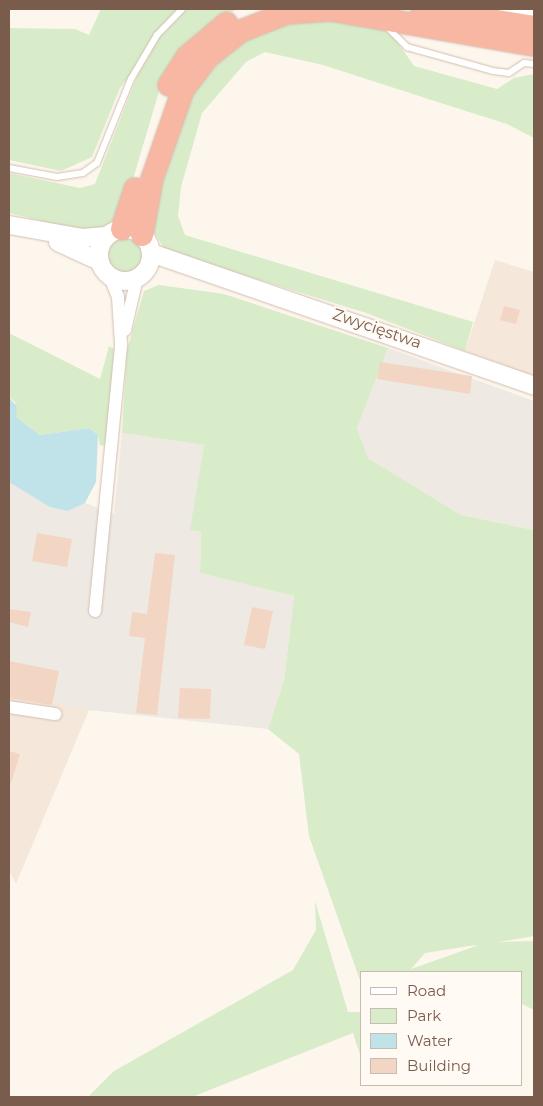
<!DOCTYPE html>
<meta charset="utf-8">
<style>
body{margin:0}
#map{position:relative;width:543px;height:1106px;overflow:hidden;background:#fdf6ec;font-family:Montserrat,sans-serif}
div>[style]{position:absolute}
.residential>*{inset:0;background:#f5e8da}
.industrial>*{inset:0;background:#efe9e4}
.green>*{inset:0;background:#d8ecc9}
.round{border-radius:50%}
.water>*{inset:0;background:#bfe3e8}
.building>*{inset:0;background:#f3d5c3}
.roads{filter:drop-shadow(0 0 1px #d1beb0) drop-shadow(0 0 1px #d1beb0)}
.lane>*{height:6px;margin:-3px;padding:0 3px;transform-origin:3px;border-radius:3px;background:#fff}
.street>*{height:12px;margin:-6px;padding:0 6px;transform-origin:6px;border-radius:6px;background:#fff}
.secondary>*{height:18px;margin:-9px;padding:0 9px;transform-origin:9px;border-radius:9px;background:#fff}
.secondary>.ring{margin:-9px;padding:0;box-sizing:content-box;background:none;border:18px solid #fff;border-radius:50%}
.highway>*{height:22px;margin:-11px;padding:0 11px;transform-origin:11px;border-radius:11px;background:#f7b7a3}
span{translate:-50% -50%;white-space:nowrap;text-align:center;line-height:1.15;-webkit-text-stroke:4px #fffaf3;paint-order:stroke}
.street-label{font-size:16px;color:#7a5c4d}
.frame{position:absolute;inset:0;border:10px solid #7a5c4d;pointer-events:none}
.legend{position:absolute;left:360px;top:971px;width:162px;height:115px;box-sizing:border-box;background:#fffaf3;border:1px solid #cabbb1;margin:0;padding:6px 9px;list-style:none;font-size:15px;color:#7a5c4d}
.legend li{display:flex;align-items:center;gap:10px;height:25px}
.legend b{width:25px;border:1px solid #cabbb1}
</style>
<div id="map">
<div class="residential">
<i style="clip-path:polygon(495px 260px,534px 272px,534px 376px,465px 351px)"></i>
<i style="clip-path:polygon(9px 692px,89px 710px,16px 884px,9px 871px)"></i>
</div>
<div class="industrial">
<i style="clip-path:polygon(388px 348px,534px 401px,534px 530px,461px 515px,368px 458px,357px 428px)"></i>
<i style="clip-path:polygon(122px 433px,204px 445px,191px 530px,201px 532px,200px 573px,294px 596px,284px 680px,268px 729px,89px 710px,9px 692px,9px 482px,68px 511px,85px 503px,114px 514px)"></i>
</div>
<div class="green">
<i style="clip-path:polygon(101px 9px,183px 9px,164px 33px,187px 9px,237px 9px,217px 20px,160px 88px,123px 213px,97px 234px,9px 213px,9px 173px,80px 188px,95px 184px,138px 74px,154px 46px,120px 88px,92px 157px,61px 171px,9px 160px,9px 28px,75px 29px,89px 35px)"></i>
<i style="clip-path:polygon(333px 14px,384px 23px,414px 66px,497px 89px,514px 78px,534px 74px,534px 138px,507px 124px,447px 105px,323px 65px,265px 52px,246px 62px,202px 113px,181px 187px,178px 216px,185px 235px,473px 322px,465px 351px,366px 313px,166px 251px,150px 226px,187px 98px,219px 55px,279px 24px)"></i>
<i class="round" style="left:106px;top:236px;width:38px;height:38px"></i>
<i style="clip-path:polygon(evenodd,159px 285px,224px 294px,388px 348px,357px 428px,368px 458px,461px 515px,534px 530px,534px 936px,499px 942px,534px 941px,534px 1010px,522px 1004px,522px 972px,362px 972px,362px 986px,309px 836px,299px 754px,268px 729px,284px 680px,294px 596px,200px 573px,201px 532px,190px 530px,204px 445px,122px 433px,127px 350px,144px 291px,159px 285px,476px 945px,476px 946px,411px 969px,425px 953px,476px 945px)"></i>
<i style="clip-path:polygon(9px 333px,100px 379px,109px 346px,117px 351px,108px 444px,100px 446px,98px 435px,89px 428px,40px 435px,16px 417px,15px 402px,9px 397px)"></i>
<i style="clip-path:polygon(315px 901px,348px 1012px,362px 1012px,362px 1061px,353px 1033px,192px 1097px,88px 1097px,114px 1071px,293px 970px,316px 930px)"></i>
</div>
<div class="water">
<i style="clip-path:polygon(9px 397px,17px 407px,16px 417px,40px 435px,89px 428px,98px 435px,96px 482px,85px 503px,68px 511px,50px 507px,9px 482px)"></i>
</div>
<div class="building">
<i style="clip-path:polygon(504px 306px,520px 310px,516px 324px,500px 320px)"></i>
<i style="clip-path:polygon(380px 362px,472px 376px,470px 394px,377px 379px)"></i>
<i style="clip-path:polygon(37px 533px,72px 539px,67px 567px,32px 561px)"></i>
<i style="clip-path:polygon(155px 553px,175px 555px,157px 715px,136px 713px,145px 638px,129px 636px,132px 612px,147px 614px)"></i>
<i style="clip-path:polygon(252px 607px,273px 611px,265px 649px,244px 645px)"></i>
<i style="clip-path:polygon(9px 609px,31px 612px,28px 627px,9px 622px)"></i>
<i style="clip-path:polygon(9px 661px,59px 671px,52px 705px,9px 698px)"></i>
<i style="clip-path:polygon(180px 688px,211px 689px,210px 719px,178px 718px)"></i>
<i style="clip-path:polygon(9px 751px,20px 754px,11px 783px,9px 783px)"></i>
</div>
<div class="roads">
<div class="lane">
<i style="left:499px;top:9px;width:35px;rotate:7deg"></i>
<i style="left:386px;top:26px;width:30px;rotate:45deg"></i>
<i style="left:407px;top:47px;width:89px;rotate:15.6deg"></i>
<i style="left:493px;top:71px;width:16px;rotate:7deg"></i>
<i style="left:509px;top:73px;width:18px;rotate:-34deg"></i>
<i style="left:524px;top:63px;width:10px;rotate:6deg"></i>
<i style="left:9px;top:168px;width:49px;rotate:10.6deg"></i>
<i style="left:57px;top:177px;width:26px;rotate:-9deg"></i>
<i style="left:83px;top:173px;width:17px;rotate:-36deg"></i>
<i style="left:97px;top:163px;width:91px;rotate:-68deg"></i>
<i style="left:131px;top:79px;width:51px;rotate:-59.4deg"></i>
<i style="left:157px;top:35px;width:36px;rotate:-46deg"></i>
</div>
<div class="street">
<i style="left:125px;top:330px;width:53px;rotate:-77deg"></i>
<i style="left:95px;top:611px;width:268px;rotate:-84.4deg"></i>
<i style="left:121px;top:344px;width:47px;rotate:-93.7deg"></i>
<i style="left:118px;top:297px;width:22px;rotate:-112deg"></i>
<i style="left:9px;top:707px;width:47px;rotate:8.7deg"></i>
</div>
<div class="secondary">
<i style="left:9px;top:225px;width:74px;rotate:10.1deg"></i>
<i style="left:82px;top:238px;width:24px;rotate:-5deg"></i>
<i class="ring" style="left:99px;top:229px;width:34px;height:34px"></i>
<i style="left:58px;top:242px;width:45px;rotate:24.9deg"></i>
<i style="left:151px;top:253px;width:405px;rotate:19.1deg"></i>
</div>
<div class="highway">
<i style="left:422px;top:9px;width:113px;rotate:9.1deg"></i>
<i style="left:169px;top:85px;width:33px;rotate:-57deg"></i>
<i style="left:187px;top:57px;width:52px;rotate:-40.4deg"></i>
<i style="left:122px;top:229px;width:42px;rotate:-72deg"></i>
<i style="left:142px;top:235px;width:57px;rotate:-79.9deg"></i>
<i style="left:152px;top:179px;width:94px;rotate:-70.8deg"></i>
<i style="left:183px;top:90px;width:40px;rotate:-53deg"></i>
<i style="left:207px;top:58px;width:43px;rotate:-38.5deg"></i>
<i style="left:241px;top:31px;width:49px;rotate:-21.4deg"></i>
<i style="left:287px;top:13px;width:44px;rotate:-3.9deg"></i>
<i style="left:331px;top:10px;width:206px;rotate:9.8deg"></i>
</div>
</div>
<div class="street-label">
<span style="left:377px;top:329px;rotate:19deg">Zwycięstwa</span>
</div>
<div class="frame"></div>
<ul class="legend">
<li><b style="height:6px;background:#fff"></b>Road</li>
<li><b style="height:14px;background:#d8ecc9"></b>Park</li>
<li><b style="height:14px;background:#bfe3e8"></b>Water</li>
<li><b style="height:14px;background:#f3d5c3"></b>Building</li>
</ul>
</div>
